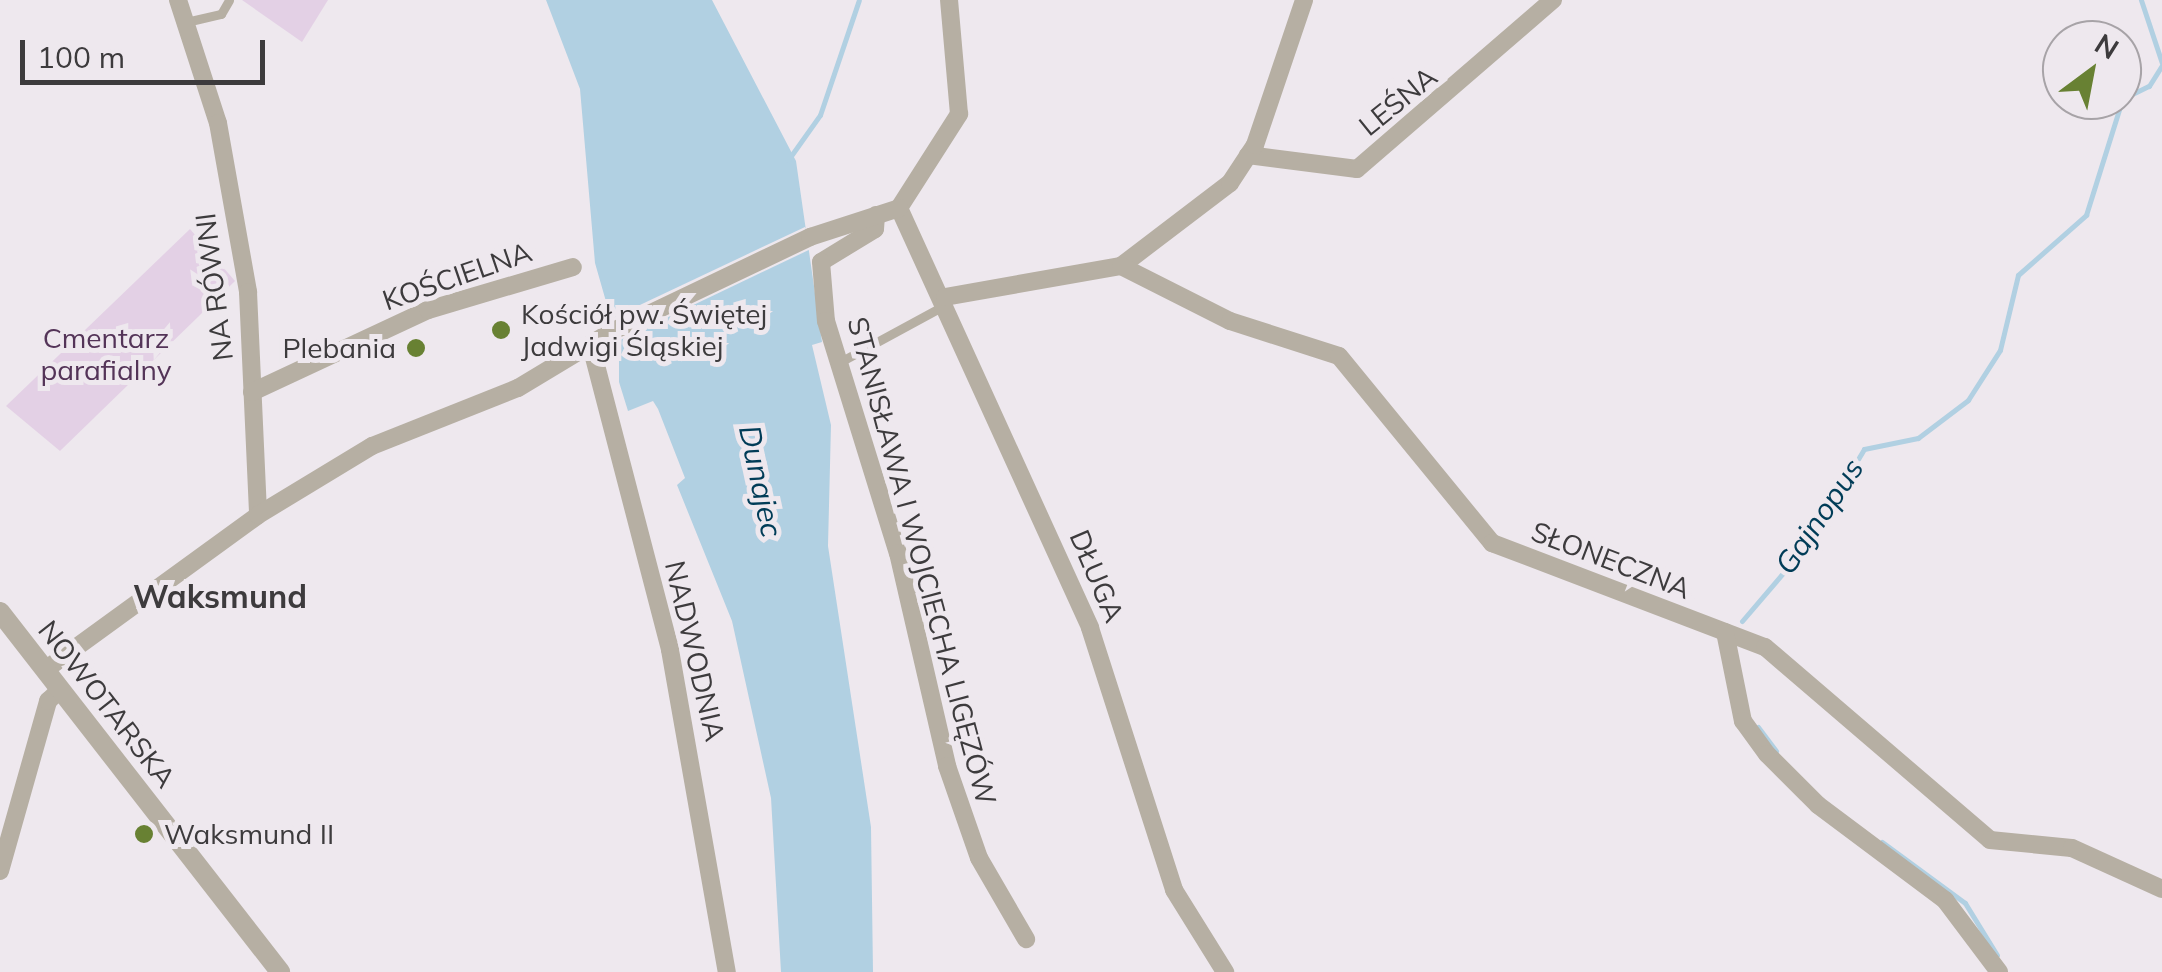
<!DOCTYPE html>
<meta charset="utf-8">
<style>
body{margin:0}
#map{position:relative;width:2162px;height:972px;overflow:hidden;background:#eee8ee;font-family:Mulish,sans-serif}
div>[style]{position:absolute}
.green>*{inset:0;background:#e3d0e5}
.water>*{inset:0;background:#b1d0e2}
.pier>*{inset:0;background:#eee8ee}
.stream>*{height:5px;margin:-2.5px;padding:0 2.5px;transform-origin:2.5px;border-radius:2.5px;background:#b1d0e2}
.service>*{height:9px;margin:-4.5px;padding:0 4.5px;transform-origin:4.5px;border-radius:4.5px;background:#b6afa3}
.minor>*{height:18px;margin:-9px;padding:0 9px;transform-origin:9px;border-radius:9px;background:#b6afa3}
.tertiary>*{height:20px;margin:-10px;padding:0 10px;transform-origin:10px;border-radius:10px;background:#b6afa3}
.dots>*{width:28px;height:28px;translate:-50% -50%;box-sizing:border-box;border:5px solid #eee8ee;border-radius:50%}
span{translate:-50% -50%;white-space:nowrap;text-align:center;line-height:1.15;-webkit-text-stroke:10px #eee8ee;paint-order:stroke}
.street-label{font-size:28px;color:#3d3b3d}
.poi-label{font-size:28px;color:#3d3b3d}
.left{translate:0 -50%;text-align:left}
.right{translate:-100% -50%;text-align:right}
.park-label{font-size:28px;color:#543458}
.water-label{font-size:30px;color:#003c57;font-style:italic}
.quarter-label{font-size:32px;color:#3d3b3d;font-weight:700}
.north{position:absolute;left:2042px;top:20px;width:100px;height:100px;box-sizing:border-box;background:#eee8ee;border:2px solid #a7a3a7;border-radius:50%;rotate:32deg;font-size:28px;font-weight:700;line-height:40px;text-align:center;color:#3d3b3d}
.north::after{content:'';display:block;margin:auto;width:35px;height:45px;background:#688133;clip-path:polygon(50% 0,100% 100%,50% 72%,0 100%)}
.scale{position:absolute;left:20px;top:40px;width:245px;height:45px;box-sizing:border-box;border:5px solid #3d3b3d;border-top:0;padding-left:12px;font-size:30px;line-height:35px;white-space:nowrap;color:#3d3b3d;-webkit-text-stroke:8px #eee8ee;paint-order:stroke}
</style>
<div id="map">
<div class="green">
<i style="clip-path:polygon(242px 0,328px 0,302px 42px)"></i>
<i style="clip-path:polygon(190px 229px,235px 281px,60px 451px,6px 406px)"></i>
</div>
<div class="water">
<i style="clip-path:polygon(546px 0,712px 0,796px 161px,822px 342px,812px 345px,831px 425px,828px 546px,871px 827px,873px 972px,781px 972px,771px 798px,732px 621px,677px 485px,685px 478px,658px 409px,653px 401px,628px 411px,619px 382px,619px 347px,595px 263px,580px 89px)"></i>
</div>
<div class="pier">
<i style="clip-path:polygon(805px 227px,815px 247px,616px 342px,606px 321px)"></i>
</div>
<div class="stream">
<i style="left:2141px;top:0;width:66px;rotate:71.6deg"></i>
<i style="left:2122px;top:99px;width:30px;rotate:-26deg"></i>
<i style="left:2149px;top:86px;width:25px;rotate:-58deg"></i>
<i style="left:788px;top:160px;width:55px;rotate:-54.6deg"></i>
<i style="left:820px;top:115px;width:121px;rotate:-71.3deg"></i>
<i style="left:1742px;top:621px;width:99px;rotate:-49.5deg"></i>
<i style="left:1806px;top:546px;width:113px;rotate:-59.1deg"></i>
<i style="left:1864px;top:449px;width:55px;rotate:-11.5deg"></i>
<i style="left:1918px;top:438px;width:63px;rotate:-37.2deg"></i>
<i style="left:1968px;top:400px;width:59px;rotate:-57.4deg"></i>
<i style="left:2000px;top:350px;width:77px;rotate:-76.5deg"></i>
<i style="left:2018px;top:275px;width:91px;rotate:-41.4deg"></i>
<i style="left:2086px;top:215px;width:121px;rotate:-72.6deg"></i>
<i style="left:1758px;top:727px;width:30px;rotate:53deg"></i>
<i style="left:1882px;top:842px;width:103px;rotate:36.3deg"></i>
<i style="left:1965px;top:903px;width:61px;rotate:58.4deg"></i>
</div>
<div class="service">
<i style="left:186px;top:22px;width:36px;rotate:-13deg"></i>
<i style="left:221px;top:14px;width:16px;rotate:-60deg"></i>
<i style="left:840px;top:362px;width:119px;rotate:-28.5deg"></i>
</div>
<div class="minor">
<i style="left:178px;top:0;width:129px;rotate:72deg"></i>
<i style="left:218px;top:123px;width:172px;rotate:79.9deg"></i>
<i style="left:248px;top:292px;width:223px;rotate:87.4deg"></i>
<i style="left:1248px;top:155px;width:110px;rotate:7.3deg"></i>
<i style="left:1357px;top:169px;width:259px;rotate:-40.8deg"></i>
<i style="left:899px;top:208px;width:461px;rotate:65.5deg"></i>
<i style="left:1090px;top:628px;width:275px;rotate:72.2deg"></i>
<i style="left:1174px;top:890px;width:97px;rotate:58.1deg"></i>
<i style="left:899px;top:208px;width:112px;rotate:-57.4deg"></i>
<i style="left:959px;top:114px;width:114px;rotate:-95deg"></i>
<i style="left:876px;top:215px;width:14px;rotate:94deg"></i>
<i style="left:875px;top:229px;width:63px;rotate:148.6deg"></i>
<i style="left:821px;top:262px;width:59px;rotate:85.2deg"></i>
<i style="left:826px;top:321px;width:243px;rotate:72.8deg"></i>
<i style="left:898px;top:553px;width:219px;rotate:77deg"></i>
<i style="left:947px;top:766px;width:97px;rotate:70.8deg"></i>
<i style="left:979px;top:858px;width:94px;rotate:59.9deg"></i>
<i style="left:1121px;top:266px;width:137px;rotate:-37.3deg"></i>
<i style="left:1230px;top:183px;width:45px;rotate:-56.7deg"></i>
<i style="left:1255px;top:145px;width:153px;rotate:-71.3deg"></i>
<i style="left:945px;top:297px;width:179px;rotate:-10deg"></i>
<i style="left:1121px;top:266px;width:122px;rotate:26.8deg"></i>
<i style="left:1230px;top:321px;width:114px;rotate:17.8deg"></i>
<i style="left:1339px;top:356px;width:242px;rotate:50.7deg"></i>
<i style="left:1492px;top:543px;width:292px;rotate:20.9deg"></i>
<i style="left:1765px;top:647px;width:296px;rotate:40.6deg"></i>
<i style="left:1990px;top:840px;width:82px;rotate:5.6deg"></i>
<i style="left:2072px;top:848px;width:99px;rotate:24.5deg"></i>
<i style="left:591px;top:346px;width:314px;rotate:75.4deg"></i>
<i style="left:670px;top:650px;width:327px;rotate:80deg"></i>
<i style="left:252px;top:392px;width:194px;rotate:-25deg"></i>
<i style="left:428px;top:310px;width:151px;rotate:-16.5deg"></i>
<i style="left:1725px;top:632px;width:91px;rotate:78.6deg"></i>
<i style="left:1743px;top:721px;width:41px;rotate:54deg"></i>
<i style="left:1767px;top:754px;width:72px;rotate:45deg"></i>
<i style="left:1818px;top:805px;width:159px;rotate:36.8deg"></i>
<i style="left:1945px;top:900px;width:90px;rotate:53.1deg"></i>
<i style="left:45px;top:670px;width:263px;rotate:-36deg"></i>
<i style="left:258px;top:515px;width:133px;rotate:-31.2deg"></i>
<i style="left:372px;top:446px;width:157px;rotate:-21.7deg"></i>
<i style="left:518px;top:388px;width:109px;rotate:-31.1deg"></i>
<i style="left:611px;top:332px;width:221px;rotate:-25.5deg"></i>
<i style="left:810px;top:237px;width:94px;rotate:-18deg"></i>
<i style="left:0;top:871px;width:177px;rotate:-74.2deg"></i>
<i style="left:48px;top:701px;width:16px;rotate:-43deg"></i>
</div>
<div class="tertiary">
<i style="left:0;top:612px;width:456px;rotate:52.1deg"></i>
</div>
<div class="dots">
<i style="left:501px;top:330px;background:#688133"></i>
<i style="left:416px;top:348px;background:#688133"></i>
<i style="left:144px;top:834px;background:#688133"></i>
</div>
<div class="street-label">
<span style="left:1398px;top:101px;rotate:-39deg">LEŚNA</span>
<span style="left:457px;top:276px;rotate:-19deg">KOŚCIELNA</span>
<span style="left:214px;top:287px;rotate:-97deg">NA RÓWNI</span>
<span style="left:1611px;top:560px;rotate:21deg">SŁONECZNA</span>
<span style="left:922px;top:561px;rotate:75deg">STANISŁAWA I WOJCIECHA LIGĘZÓW</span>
<span style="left:1097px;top:576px;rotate:67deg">DŁUGA</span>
<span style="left:695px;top:651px;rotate:77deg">NADWODNIA</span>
<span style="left:107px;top:704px;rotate:52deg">NOWOTARSKA</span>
</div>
<div class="poi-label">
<span class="left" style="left:521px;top:330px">Kościół pw. Świętej<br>Jadwigi Śląskiej</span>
<span class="right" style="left:396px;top:348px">Plebania</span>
<span class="left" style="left:164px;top:834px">Waksmund II</span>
</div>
<div class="park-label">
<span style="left:106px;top:354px">Cmentarz<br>parafialny</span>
</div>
<div class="water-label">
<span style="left:761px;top:481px;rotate:78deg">Dunajec</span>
<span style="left:1819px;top:516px;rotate:-56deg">Gajnopus</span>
</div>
<div class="quarter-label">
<span style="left:220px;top:596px">Waksmund</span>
</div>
<div class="north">N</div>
<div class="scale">100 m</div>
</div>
